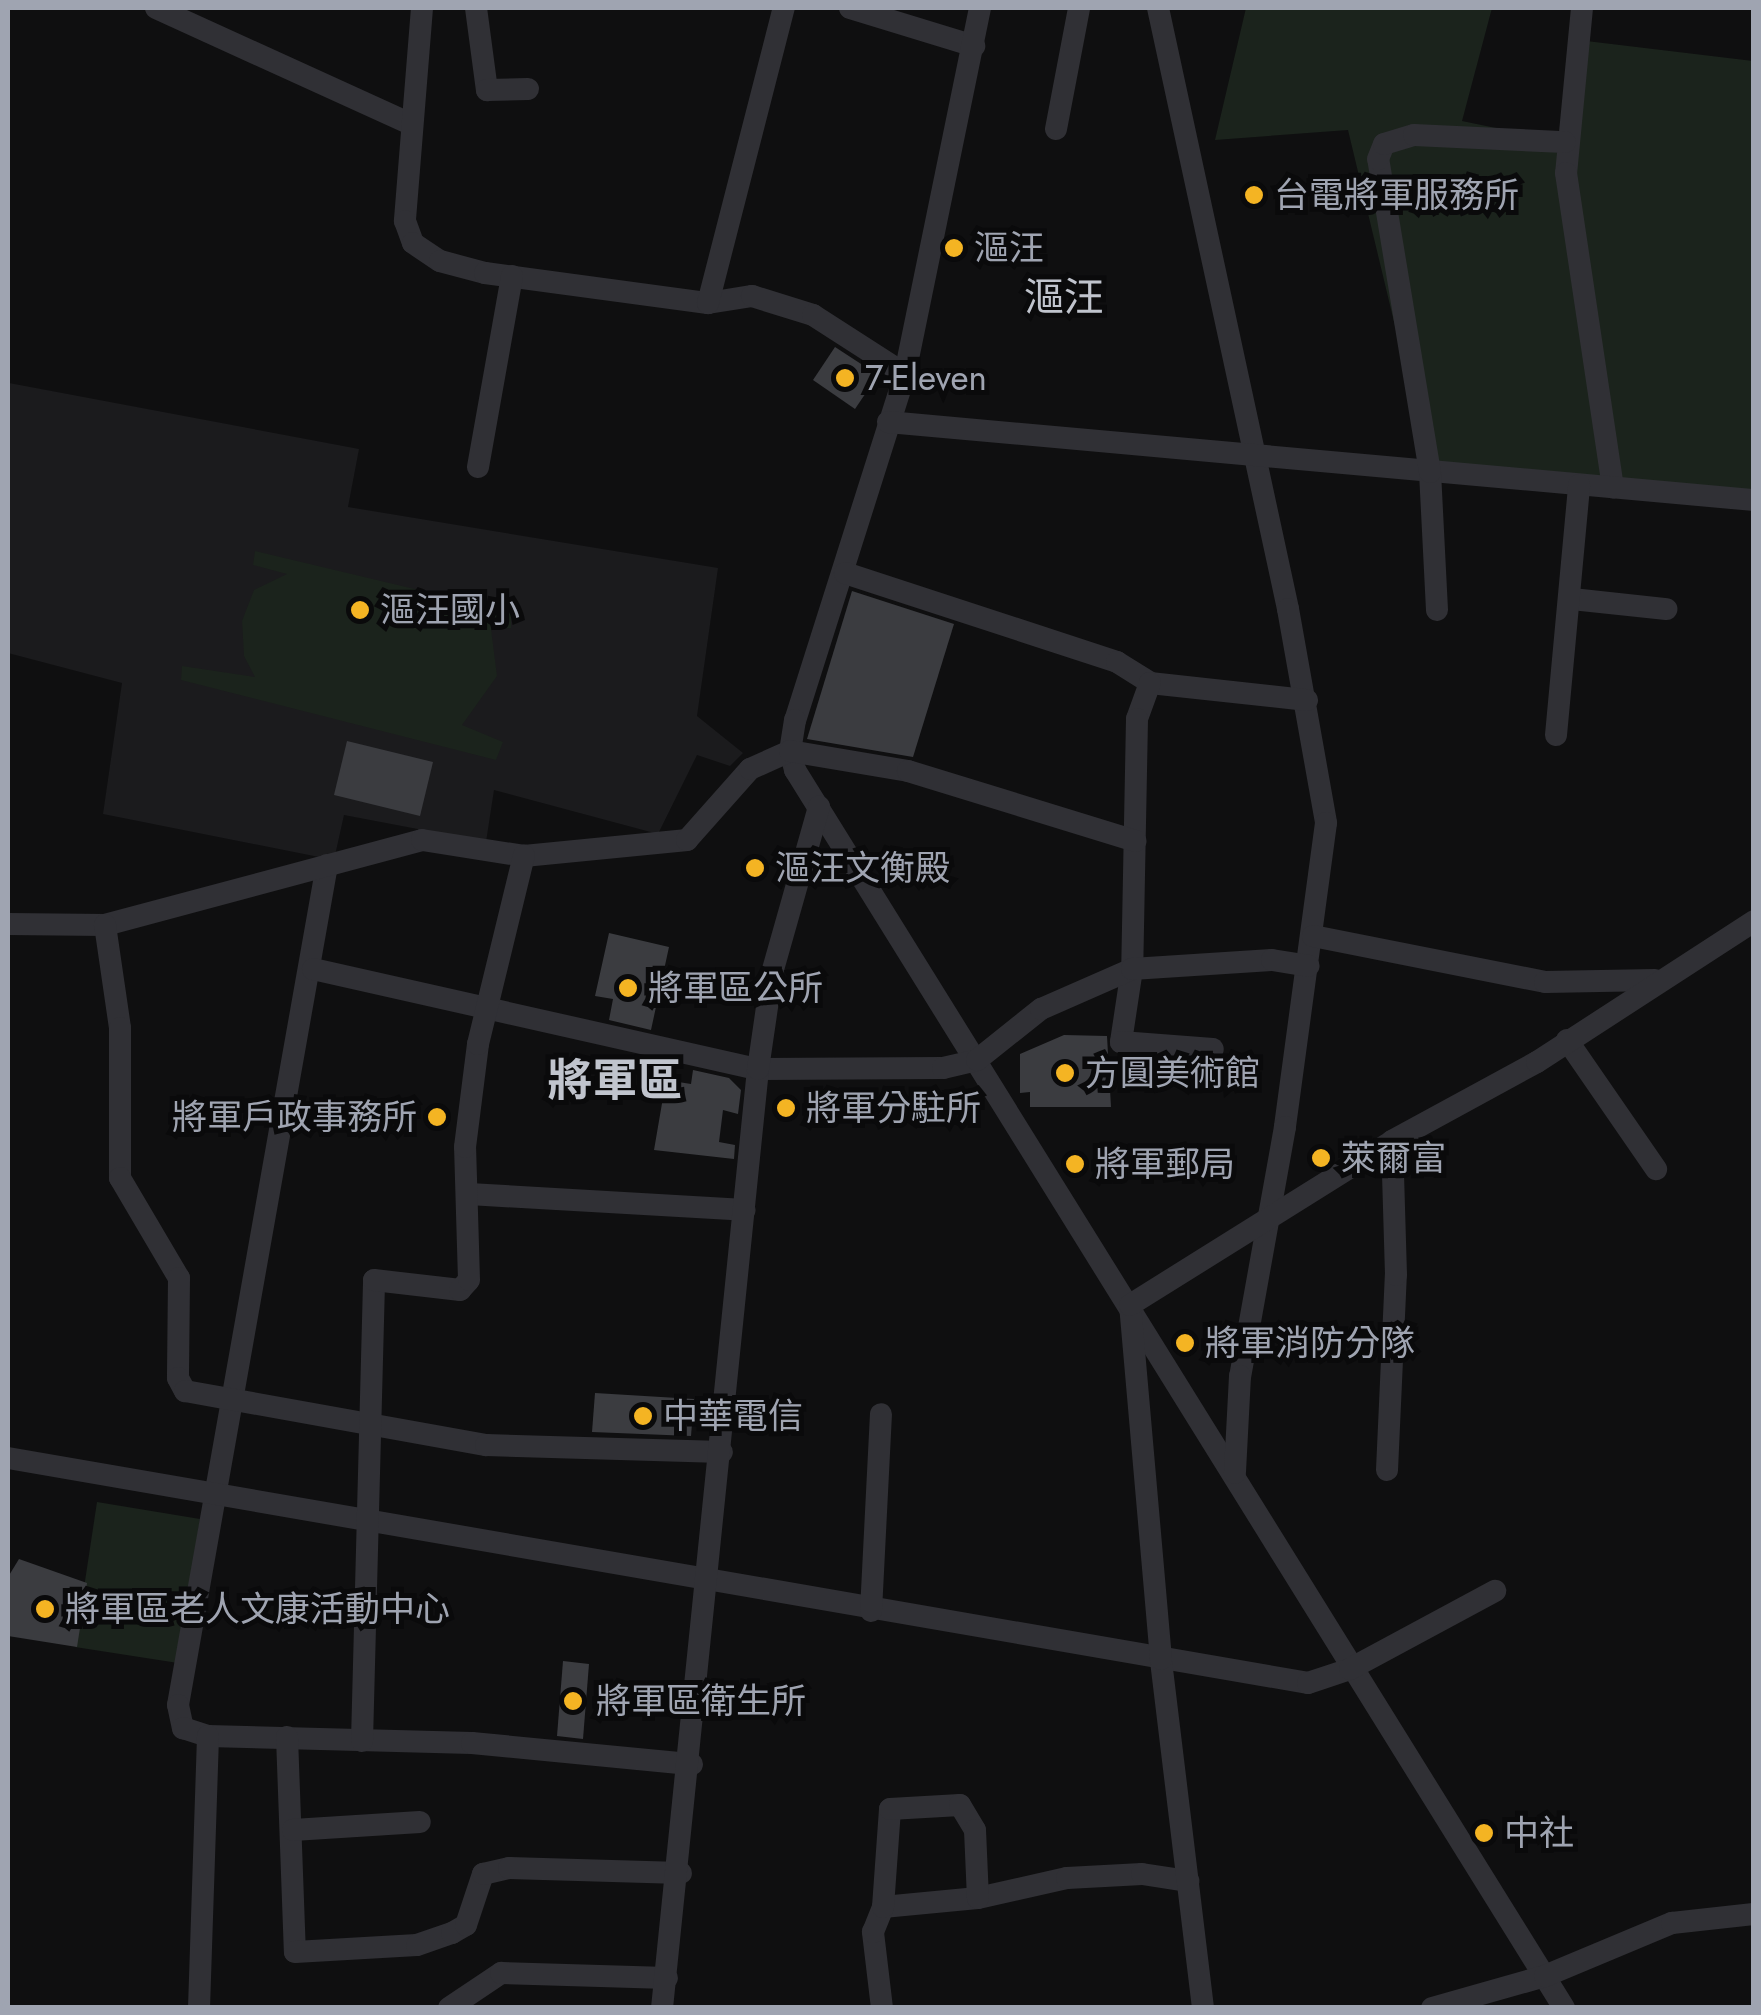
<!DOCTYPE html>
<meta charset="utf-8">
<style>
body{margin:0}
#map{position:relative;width:1761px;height:2015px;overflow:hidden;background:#0f0f10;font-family:Jost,"Noto Sans TC",sans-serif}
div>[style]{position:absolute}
.built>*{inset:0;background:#1b1b1d}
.green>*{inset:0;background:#1b231c}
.building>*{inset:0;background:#3b3c40}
.minor>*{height:22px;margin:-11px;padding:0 11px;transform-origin:11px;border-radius:11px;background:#303035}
.dots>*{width:28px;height:28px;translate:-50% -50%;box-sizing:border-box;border:5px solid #0a0a0b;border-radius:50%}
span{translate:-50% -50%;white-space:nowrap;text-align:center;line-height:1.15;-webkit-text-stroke:10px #0a0a0b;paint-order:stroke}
.poi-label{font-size:35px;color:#9fa4b1}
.left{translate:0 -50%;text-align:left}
.right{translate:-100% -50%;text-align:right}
.quarter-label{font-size:40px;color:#c0c4cd}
.district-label{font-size:45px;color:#c0c4cd;font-weight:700}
.frame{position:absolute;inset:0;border:10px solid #9fa4b1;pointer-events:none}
</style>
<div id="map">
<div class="built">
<i style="clip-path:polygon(9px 383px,359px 449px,348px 507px,718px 568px,697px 716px,743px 753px,730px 766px,697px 755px,658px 834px,494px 790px,486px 842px,344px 815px,334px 860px,103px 814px,122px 683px,8px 653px)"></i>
</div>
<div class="green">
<i style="clip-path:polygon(1246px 8px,1492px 8px,1462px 121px,1564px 142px,1578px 40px,1753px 61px,1753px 500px,1430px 472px,1348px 130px,1215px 140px)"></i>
<i style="clip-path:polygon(255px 551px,511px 612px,511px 628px,491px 629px,497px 676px,462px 725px,503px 742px,496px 760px,181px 680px,182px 666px,255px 677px,244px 656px,242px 621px,254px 590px,287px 574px,253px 565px)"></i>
<i style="clip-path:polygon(97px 1502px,200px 1519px,178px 1663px,75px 1647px)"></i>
</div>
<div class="building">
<i style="clip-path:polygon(835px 347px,878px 375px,855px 409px,813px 380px)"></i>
<i style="clip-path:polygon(852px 591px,954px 624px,913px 757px,807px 739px)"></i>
<i style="clip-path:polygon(347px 741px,433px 762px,420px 816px,334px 795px)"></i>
<i style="clip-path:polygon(609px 933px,669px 947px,651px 1030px,609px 1020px,613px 999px,595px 996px)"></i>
<i style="clip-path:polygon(1064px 1035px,1107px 1036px,1111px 1107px,1030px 1107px,1030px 1092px,1020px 1093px,1020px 1054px)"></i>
<i style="clip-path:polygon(693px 1070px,729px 1078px,741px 1090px,738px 1114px,723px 1110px,719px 1142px,735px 1145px,734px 1159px,654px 1150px,666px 1080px,691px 1084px)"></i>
<i style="clip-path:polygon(595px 1393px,694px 1399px,691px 1436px,592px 1432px)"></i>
<i style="clip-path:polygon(19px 1559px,87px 1583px,77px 1647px,8px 1636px,8px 1577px)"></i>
<i style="clip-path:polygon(563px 1661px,589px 1664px,583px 1739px,557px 1736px)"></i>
</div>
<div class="minor">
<i style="left:156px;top:8px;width:280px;rotate:24.5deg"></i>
<i style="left:422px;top:8px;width:214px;rotate:94.6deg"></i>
<i style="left:405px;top:221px;width:23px;rotate:70deg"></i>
<i style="left:413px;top:243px;width:32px;rotate:34deg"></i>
<i style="left:440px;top:261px;width:47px;rotate:14.9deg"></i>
<i style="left:485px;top:273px;width:225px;rotate:7.7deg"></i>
<i style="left:708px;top:303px;width:45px;rotate:-9deg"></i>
<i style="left:752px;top:296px;width:64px;rotate:17.3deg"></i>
<i style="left:813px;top:315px;width:109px;rotate:32.7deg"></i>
<i style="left:476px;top:8px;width:83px;rotate:82.4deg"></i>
<i style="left:487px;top:90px;width:41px;rotate:-1.4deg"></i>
<i style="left:850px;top:8px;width:130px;rotate:17deg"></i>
<i style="left:980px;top:8px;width:374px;rotate:101.6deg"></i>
<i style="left:905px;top:374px;width:363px;rotate:107.6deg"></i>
<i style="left:795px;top:720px;width:31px;rotate:99deg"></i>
<i style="left:790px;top:751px;width:20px;rotate:75deg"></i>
<i style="left:795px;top:770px;width:1457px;rotate:58.15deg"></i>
<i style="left:1158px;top:8px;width:615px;rotate:77.79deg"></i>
<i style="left:1288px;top:609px;width:217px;rotate:79.9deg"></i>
<i style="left:1326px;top:823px;width:307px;rotate:97.7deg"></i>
<i style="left:1285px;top:1127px;width:253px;rotate:100.2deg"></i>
<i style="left:1240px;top:1376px;width:97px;rotate:93deg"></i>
<i style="left:1582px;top:8px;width:166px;rotate:95.5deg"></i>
<i style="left:1566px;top:173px;width:318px;rotate:81.5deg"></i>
<i style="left:1056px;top:129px;width:123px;rotate:-79.2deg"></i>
<i style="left:708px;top:303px;width:305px;rotate:-75.6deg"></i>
<i style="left:888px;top:422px;width:870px;rotate:5.15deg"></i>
<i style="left:478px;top:467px;width:194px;rotate:-79.9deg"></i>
<i style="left:845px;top:573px;width:286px;rotate:18.1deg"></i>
<i style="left:1117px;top:662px;width:39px;rotate:32deg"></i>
<i style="left:1150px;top:683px;width:158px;rotate:6.2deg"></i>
<i style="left:1572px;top:599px;width:95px;rotate:6.1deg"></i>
<i style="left:1437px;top:610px;width:138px;rotate:-92.9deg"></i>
<i style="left:1430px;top:472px;width:317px;rotate:-99.4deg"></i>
<i style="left:1378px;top:159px;width:16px;rotate:-68deg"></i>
<i style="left:1384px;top:144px;width:31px;rotate:-17deg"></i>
<i style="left:1414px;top:135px;width:151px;rotate:2.7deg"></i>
<i style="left:1150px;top:683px;width:38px;rotate:110deg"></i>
<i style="left:1137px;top:719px;width:250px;rotate:91.1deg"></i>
<i style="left:1132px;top:969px;width:74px;rotate:98.6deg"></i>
<i style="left:1121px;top:1042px;width:92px;rotate:4.4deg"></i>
<i style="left:1556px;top:735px;width:251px;rotate:-84.7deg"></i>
<i style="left:327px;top:865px;width:853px;rotate:100.06deg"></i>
<i style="left:178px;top:1705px;width:24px;rotate:78deg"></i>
<i style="left:183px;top:1728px;width:26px;rotate:18deg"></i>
<i style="left:208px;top:1736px;width:264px;rotate:1.5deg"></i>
<i style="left:472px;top:1743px;width:221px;rotate:5.5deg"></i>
<i style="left:8px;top:924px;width:97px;rotate:0.6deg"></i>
<i style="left:105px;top:925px;width:328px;rotate:-15deg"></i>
<i style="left:422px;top:840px;width:103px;rotate:8.9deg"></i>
<i style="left:524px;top:856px;width:164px;rotate:-5.6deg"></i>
<i style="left:687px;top:840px;width:95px;rotate:-48.4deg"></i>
<i style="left:750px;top:769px;width:44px;rotate:-24.2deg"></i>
<i style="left:790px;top:751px;width:120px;rotate:9.6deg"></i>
<i style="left:908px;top:771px;width:238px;rotate:17.1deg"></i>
<i style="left:105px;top:925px;width:104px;rotate:81.7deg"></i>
<i style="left:120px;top:1028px;width:150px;rotate:90deg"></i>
<i style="left:120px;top:1178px;width:116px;rotate:59.5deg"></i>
<i style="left:179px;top:1278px;width:100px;rotate:90.6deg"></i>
<i style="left:178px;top:1378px;width:15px;rotate:62deg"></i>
<i style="left:185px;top:1391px;width:306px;rotate:10.2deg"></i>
<i style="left:486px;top:1445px;width:236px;rotate:1.7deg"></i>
<i style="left:1313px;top:936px;width:237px;rotate:11.2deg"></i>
<i style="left:1545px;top:982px;width:110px;rotate:-1deg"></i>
<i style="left:313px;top:969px;width:456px;rotate:12.7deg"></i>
<i style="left:758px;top:1069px;width:185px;rotate:-0.3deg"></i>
<i style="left:943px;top:1068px;width:35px;rotate:-13deg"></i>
<i style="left:977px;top:1060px;width:82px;rotate:-38.6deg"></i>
<i style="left:1041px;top:1009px;width:99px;rotate:-23.7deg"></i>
<i style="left:1132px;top:969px;width:140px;rotate:-3.7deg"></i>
<i style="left:1272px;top:960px;width:37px;rotate:9deg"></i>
<i style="left:1567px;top:1040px;width:157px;rotate:55.4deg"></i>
<i style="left:469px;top:1194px;width:276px;rotate:3.3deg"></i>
<i style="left:8px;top:1458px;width:1319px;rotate:9.82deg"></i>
<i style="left:1308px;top:1683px;width:44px;rotate:-18.4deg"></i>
<i style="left:1350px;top:1669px;width:165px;rotate:-28.3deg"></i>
<i style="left:1387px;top:1470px;width:195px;rotate:-87.4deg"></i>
<i style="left:1396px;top:1275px;width:134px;rotate:-91.7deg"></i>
<i style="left:871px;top:1611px;width:197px;rotate:-87.1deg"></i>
<i style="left:287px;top:1737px;width:215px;rotate:87.9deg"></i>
<i style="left:295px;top:1952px;width:122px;rotate:-3.3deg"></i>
<i style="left:417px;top:1945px;width:37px;rotate:-19deg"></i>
<i style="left:452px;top:1933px;width:16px;rotate:-30deg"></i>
<i style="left:466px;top:1925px;width:54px;rotate:-71.6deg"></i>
<i style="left:483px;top:1874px;width:27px;rotate:-13deg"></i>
<i style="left:509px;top:1868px;width:172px;rotate:1.7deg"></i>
<i style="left:362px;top:1741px;width:461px;rotate:-88.5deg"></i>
<i style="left:374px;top:1280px;width:87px;rotate:6.6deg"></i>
<i style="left:460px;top:1290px;width:13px;rotate:-48deg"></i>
<i style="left:469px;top:1280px;width:133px;rotate:-91.7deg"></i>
<i style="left:465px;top:1147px;width:104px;rotate:-82.8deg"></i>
<i style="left:478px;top:1044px;width:194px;rotate:-76.3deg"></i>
<i style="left:293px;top:1830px;width:127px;rotate:-3.6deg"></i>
<i style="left:883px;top:1907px;width:95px;rotate:-5.4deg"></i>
<i style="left:978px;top:1898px;width:91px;rotate:-12.7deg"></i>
<i style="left:1067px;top:1878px;width:75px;rotate:-3.1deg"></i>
<i style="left:1142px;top:1874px;width:47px;rotate:8.7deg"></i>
<i style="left:199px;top:2008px;width:272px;rotate:-88.1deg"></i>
<i style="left:449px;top:2008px;width:63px;rotate:-33.9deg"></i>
<i style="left:501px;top:1973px;width:166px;rotate:1.7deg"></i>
<i style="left:662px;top:2008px;width:944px;rotate:-84.16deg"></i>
<i style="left:758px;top:1069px;width:97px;rotate:-81.7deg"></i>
<i style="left:772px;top:973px;width:173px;rotate:-74.2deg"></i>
<i style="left:882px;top:2008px;width:77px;rotate:-96.8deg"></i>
<i style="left:873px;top:1932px;width:27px;rotate:-68deg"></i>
<i style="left:883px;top:1907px;width:98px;rotate:-85.9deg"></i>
<i style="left:890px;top:1809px;width:70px;rotate:-3.3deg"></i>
<i style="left:960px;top:1805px;width:29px;rotate:59deg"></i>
<i style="left:975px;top:1830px;width:68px;rotate:87.5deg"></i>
<i style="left:1203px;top:2008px;width:352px;rotate:-96.9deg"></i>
<i style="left:1161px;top:1659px;width:355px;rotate:-95deg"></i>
<i style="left:1130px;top:1305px;width:309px;rotate:-32deg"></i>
<i style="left:1392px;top:1141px;width:165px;rotate:-28.6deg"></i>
<i style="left:1537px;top:1062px;width:259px;rotate:-33deg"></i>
<i style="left:1432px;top:2008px;width:117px;rotate:-15.8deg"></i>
<i style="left:1545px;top:1976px;width:138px;rotate:-22.7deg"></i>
<i style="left:1672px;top:1923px;width:82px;rotate:-6.3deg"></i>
</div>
<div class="dots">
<i style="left:1254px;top:195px;background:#f4b423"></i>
<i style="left:954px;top:248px;background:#f4b423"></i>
<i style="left:845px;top:378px;background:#f4b423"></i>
<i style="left:360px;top:610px;background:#f4b423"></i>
<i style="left:755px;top:868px;background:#f4b423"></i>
<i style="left:628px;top:988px;background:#f4b423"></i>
<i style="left:1065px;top:1073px;background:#f4b423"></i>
<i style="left:786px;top:1108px;background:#f4b423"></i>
<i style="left:437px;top:1117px;background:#f4b423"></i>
<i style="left:1321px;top:1158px;background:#f4b423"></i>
<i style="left:1075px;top:1164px;background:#f4b423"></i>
<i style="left:1185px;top:1343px;background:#f4b423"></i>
<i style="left:643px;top:1416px;background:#f4b423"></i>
<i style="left:45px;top:1609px;background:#f4b423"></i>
<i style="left:573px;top:1701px;background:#f4b423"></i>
<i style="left:1484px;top:1833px;background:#f4b423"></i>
</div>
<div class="poi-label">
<span class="left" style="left:1274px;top:195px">台電將軍服務所</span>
<span class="left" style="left:974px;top:248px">漚汪</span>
<span class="left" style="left:865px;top:378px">7-Eleven</span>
<span class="left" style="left:380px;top:610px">漚汪國小</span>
<span class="left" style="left:775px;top:868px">漚汪文衡殿</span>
<span class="left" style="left:648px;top:988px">將軍區公所</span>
<span class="left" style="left:1085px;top:1073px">方圓美術館</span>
<span class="left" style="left:806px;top:1108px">將軍分駐所</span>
<span class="right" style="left:417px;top:1117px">將軍戶政事務所</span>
<span class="left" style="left:1341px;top:1158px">萊爾富</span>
<span class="left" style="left:1095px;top:1164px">將軍郵局</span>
<span class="left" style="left:1205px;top:1343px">將軍消防分隊</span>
<span class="left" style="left:663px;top:1416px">中華電信</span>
<span class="left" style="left:65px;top:1609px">將軍區老人文康活動中心</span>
<span class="left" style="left:596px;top:1701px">將軍區衛生所</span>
<span class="left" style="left:1504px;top:1833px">中社</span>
</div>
<div class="quarter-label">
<span style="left:1064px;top:297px">漚汪</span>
</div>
<div class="district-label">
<span style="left:615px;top:1081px">將軍區</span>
</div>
<div class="frame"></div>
</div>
